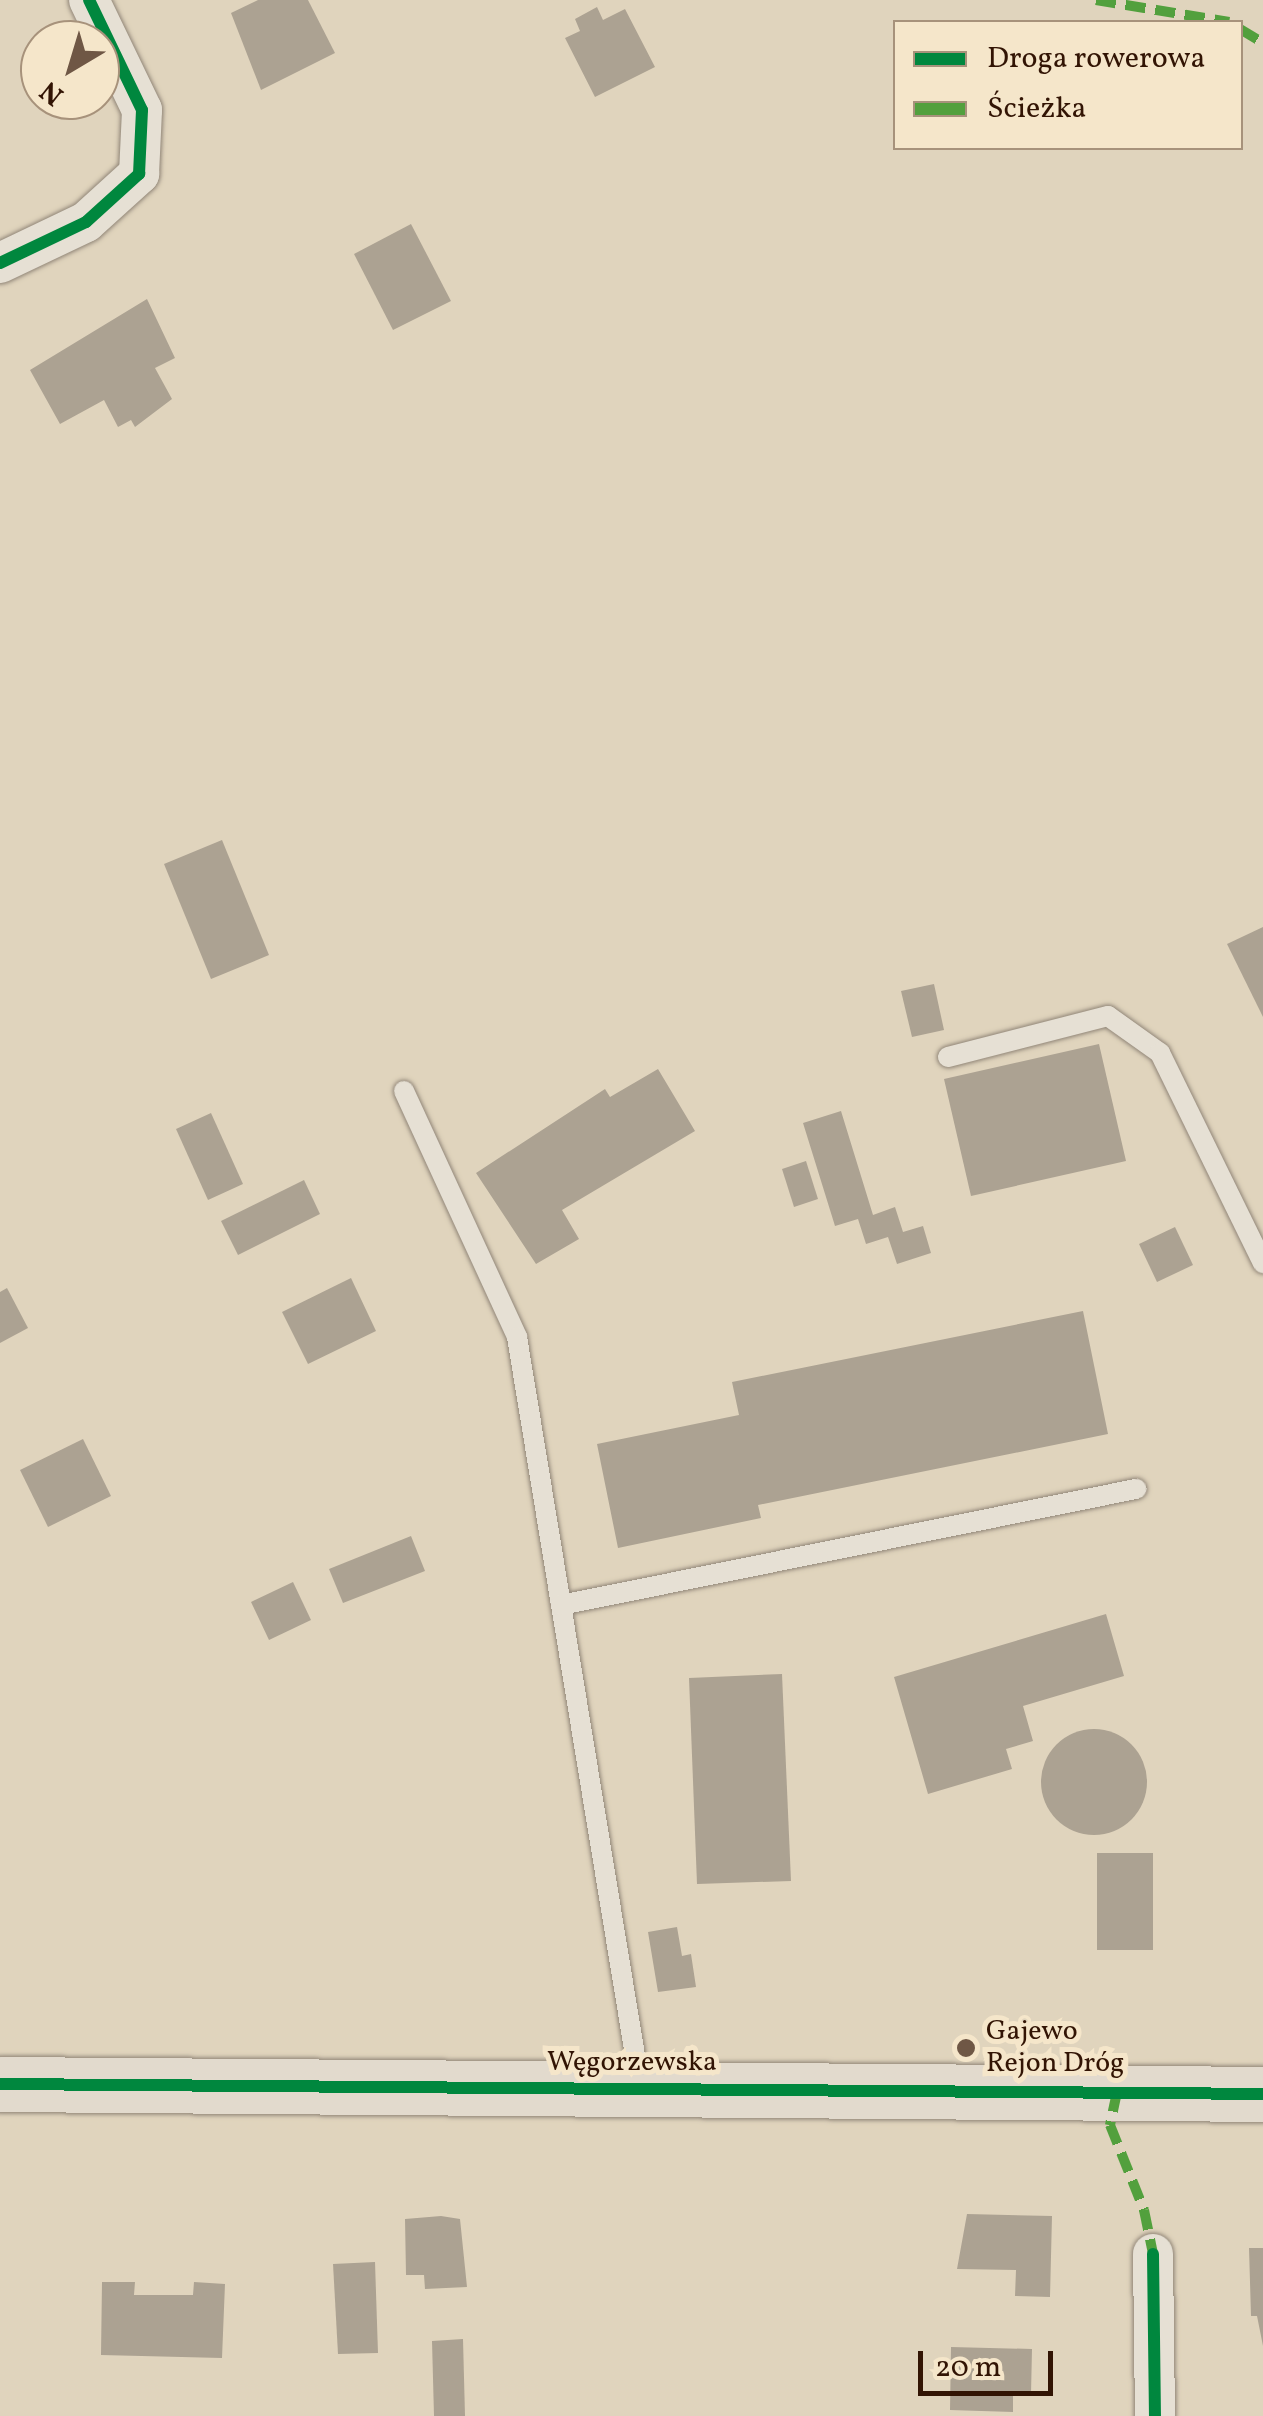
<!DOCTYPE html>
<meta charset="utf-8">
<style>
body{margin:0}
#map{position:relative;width:1263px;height:2416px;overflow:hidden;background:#e0d4bd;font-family:Vollkorn,serif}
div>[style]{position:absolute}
.building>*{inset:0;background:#aca292}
.round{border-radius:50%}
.roads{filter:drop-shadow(0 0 2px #918678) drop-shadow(0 0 2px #918678)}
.lane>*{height:20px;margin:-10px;padding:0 10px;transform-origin:10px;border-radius:10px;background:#e6e0d4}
.street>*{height:40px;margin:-20px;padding:0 20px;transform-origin:20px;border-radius:20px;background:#e6e0d4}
.primary>*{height:55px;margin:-27.5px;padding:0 27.5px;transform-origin:27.5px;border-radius:27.5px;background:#e2dacd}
.quiet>*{height:10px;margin-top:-5px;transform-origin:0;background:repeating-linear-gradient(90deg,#52a03d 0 20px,transparent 0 30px)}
.cycleway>*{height:12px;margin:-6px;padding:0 6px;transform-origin:6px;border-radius:6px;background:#00873e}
.dots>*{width:28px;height:28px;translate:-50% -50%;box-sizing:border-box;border:5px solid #f5e6ca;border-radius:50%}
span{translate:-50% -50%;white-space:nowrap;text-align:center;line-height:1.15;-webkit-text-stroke:10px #f5e6ca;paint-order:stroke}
.poi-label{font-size:28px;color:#321404}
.left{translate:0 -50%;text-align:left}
.street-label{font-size:28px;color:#321404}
.legend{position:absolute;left:893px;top:20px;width:350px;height:130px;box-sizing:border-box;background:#f5e6ca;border:2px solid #a7927b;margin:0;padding:12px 18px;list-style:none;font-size:30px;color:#321404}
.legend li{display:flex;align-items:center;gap:20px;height:50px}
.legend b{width:50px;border:2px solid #a7927b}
.north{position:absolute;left:20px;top:20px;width:100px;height:100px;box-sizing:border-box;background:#f5e6ca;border:2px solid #a7927b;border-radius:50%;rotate:218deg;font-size:28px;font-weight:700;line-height:40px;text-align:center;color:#321404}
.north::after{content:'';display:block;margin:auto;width:35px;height:45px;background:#6f5745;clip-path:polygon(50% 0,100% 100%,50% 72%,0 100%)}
.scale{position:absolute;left:918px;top:2351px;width:135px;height:45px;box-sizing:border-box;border:5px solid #321404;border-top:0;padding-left:12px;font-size:30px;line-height:35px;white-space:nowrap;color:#321404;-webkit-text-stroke:8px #f5e6ca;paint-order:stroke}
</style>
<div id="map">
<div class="building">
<i style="clip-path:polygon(258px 0,308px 0,335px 53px,261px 90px,231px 13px)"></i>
<i style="clip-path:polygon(597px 7px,603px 20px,625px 9px,655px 67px,595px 97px,565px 38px,580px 31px,575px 19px)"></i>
<i style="clip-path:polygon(411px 224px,451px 301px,393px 330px,354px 254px)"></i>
<i style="clip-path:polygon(147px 299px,175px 358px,155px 368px,172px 399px,135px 427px,131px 420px,118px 427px,104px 400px,60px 424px,30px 370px)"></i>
<i style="clip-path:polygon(222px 840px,269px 955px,211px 979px,164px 864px)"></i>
<i style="clip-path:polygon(1263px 927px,1263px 1017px,1227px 944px)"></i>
<i style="clip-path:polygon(934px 984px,944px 1030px,912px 1037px,901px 991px)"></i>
<i style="clip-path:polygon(1099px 1044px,1126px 1161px,971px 1196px,944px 1079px)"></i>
<i style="clip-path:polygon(658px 1069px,695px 1131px,562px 1210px,579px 1239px,536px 1264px,476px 1173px,605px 1089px,610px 1097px)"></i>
<i style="clip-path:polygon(841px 1111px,873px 1215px,895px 1207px,903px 1232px,923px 1226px,931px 1253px,897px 1264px,888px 1237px,866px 1244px,858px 1219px,835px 1226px,803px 1123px)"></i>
<i style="clip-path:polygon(211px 1113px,243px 1184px,208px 1200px,176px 1129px)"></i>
<i style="clip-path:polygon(806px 1161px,818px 1199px,794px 1207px,782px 1169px)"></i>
<i style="clip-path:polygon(304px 1180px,320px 1214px,238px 1255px,221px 1221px)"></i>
<i style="clip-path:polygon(1175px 1227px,1193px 1265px,1157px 1282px,1139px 1244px)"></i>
<i style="clip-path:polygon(351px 1278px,376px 1331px,308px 1364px,282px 1312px)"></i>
<i style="clip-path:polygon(7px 1288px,28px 1328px,0 1343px,0 1292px)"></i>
<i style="clip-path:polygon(1083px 1311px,1108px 1434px,758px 1505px,761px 1518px,618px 1548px,597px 1444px,739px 1415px,732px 1382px)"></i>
<i style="clip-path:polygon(83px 1439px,111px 1496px,48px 1527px,20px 1470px)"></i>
<i style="clip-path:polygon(411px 1536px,425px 1571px,343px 1603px,329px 1569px)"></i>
<i style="clip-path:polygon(293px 1582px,311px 1620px,269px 1640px,251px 1602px)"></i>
<i style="clip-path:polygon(1106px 1614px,1124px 1676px,1023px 1706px,1033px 1741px,1006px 1749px,1012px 1769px,928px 1794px,894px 1677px)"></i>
<i style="clip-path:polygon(782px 1674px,791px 1881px,697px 1884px,689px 1678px)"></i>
<i class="round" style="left:1041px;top:1729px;width:106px;height:106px"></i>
<i style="clip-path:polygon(1097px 1853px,1153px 1853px,1153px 1950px,1097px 1950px)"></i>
<i style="clip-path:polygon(677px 1927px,682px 1956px,691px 1954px,696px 1987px,658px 1992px,648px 1932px)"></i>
<i style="clip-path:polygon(967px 2214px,1052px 2216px,1050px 2297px,1015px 2296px,1016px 2270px,957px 2269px)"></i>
<i style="clip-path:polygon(441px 2216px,460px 2219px,467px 2287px,425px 2289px,424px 2275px,406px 2275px,405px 2219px)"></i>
<i style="clip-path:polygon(1249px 2248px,1263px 2248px,1263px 2346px,1257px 2316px,1251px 2316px)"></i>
<i style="clip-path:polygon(375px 2262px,378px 2353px,338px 2354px,333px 2264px)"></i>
<i style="clip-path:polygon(102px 2282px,135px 2282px,134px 2295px,193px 2295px,194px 2282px,225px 2284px,222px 2358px,101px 2355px)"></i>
<i style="clip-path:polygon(463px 2339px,465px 2416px,434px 2416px,432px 2341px)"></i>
<i style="clip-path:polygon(951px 2347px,1032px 2349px,1031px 2394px,1013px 2393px,1013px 2412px,950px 2410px)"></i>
</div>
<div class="roads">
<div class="lane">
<i style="left:948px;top:1057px;width:165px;rotate:-14.4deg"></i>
<i style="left:1108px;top:1016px;width:64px;rotate:35.4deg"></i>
<i style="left:1160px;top:1053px;width:234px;rotate:63.9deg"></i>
<i style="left:404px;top:1091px;width:271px;rotate:65.3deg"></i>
<i style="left:517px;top:1337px;width:759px;rotate:80.67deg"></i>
<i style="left:561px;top:1605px;width:587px;rotate:-11.41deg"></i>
</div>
<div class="street">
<i style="left:0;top:263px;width:95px;rotate:-25.5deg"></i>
<i style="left:86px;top:222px;width:72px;rotate:-42.2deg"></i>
<i style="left:139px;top:174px;width:64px;rotate:-87.3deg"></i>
<i style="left:142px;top:110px;width:122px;rotate:-115.7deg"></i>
<i style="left:1153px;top:2254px;width:162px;rotate:89.3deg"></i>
</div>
<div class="primary">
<i style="left:0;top:2084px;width:1263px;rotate:0.45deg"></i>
</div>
</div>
<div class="quiet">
<i style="left:1096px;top:0;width:135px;rotate:9.4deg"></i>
<i style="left:1240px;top:29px;width:27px;rotate:31deg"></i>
<i style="left:1117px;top:2092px;width:34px;rotate:102deg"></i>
<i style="left:1110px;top:2125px;width:92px;rotate:68.2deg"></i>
<i style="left:1144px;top:2210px;width:45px;rotate:78.4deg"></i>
</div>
<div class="cycleway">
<i style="left:0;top:263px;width:95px;rotate:-25.5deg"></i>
<i style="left:86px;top:222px;width:72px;rotate:-42.2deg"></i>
<i style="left:139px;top:174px;width:64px;rotate:-87.3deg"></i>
<i style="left:142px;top:110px;width:122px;rotate:-115.7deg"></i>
<i style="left:0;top:2084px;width:1263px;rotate:0.45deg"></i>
<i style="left:1153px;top:2254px;width:162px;rotate:89.3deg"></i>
</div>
<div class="dots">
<i style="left:966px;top:2048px;background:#6f5745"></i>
</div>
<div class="poi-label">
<span class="left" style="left:986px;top:2048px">Gajewo<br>Rejon Dróg</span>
</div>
<div class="street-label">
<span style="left:632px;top:2063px">Węgorzewska</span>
</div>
<ul class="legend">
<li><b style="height:12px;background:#00873e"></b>Droga rowerowa</li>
<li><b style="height:12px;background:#52a03d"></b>Ścieżka</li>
</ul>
<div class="north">N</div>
<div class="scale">20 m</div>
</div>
